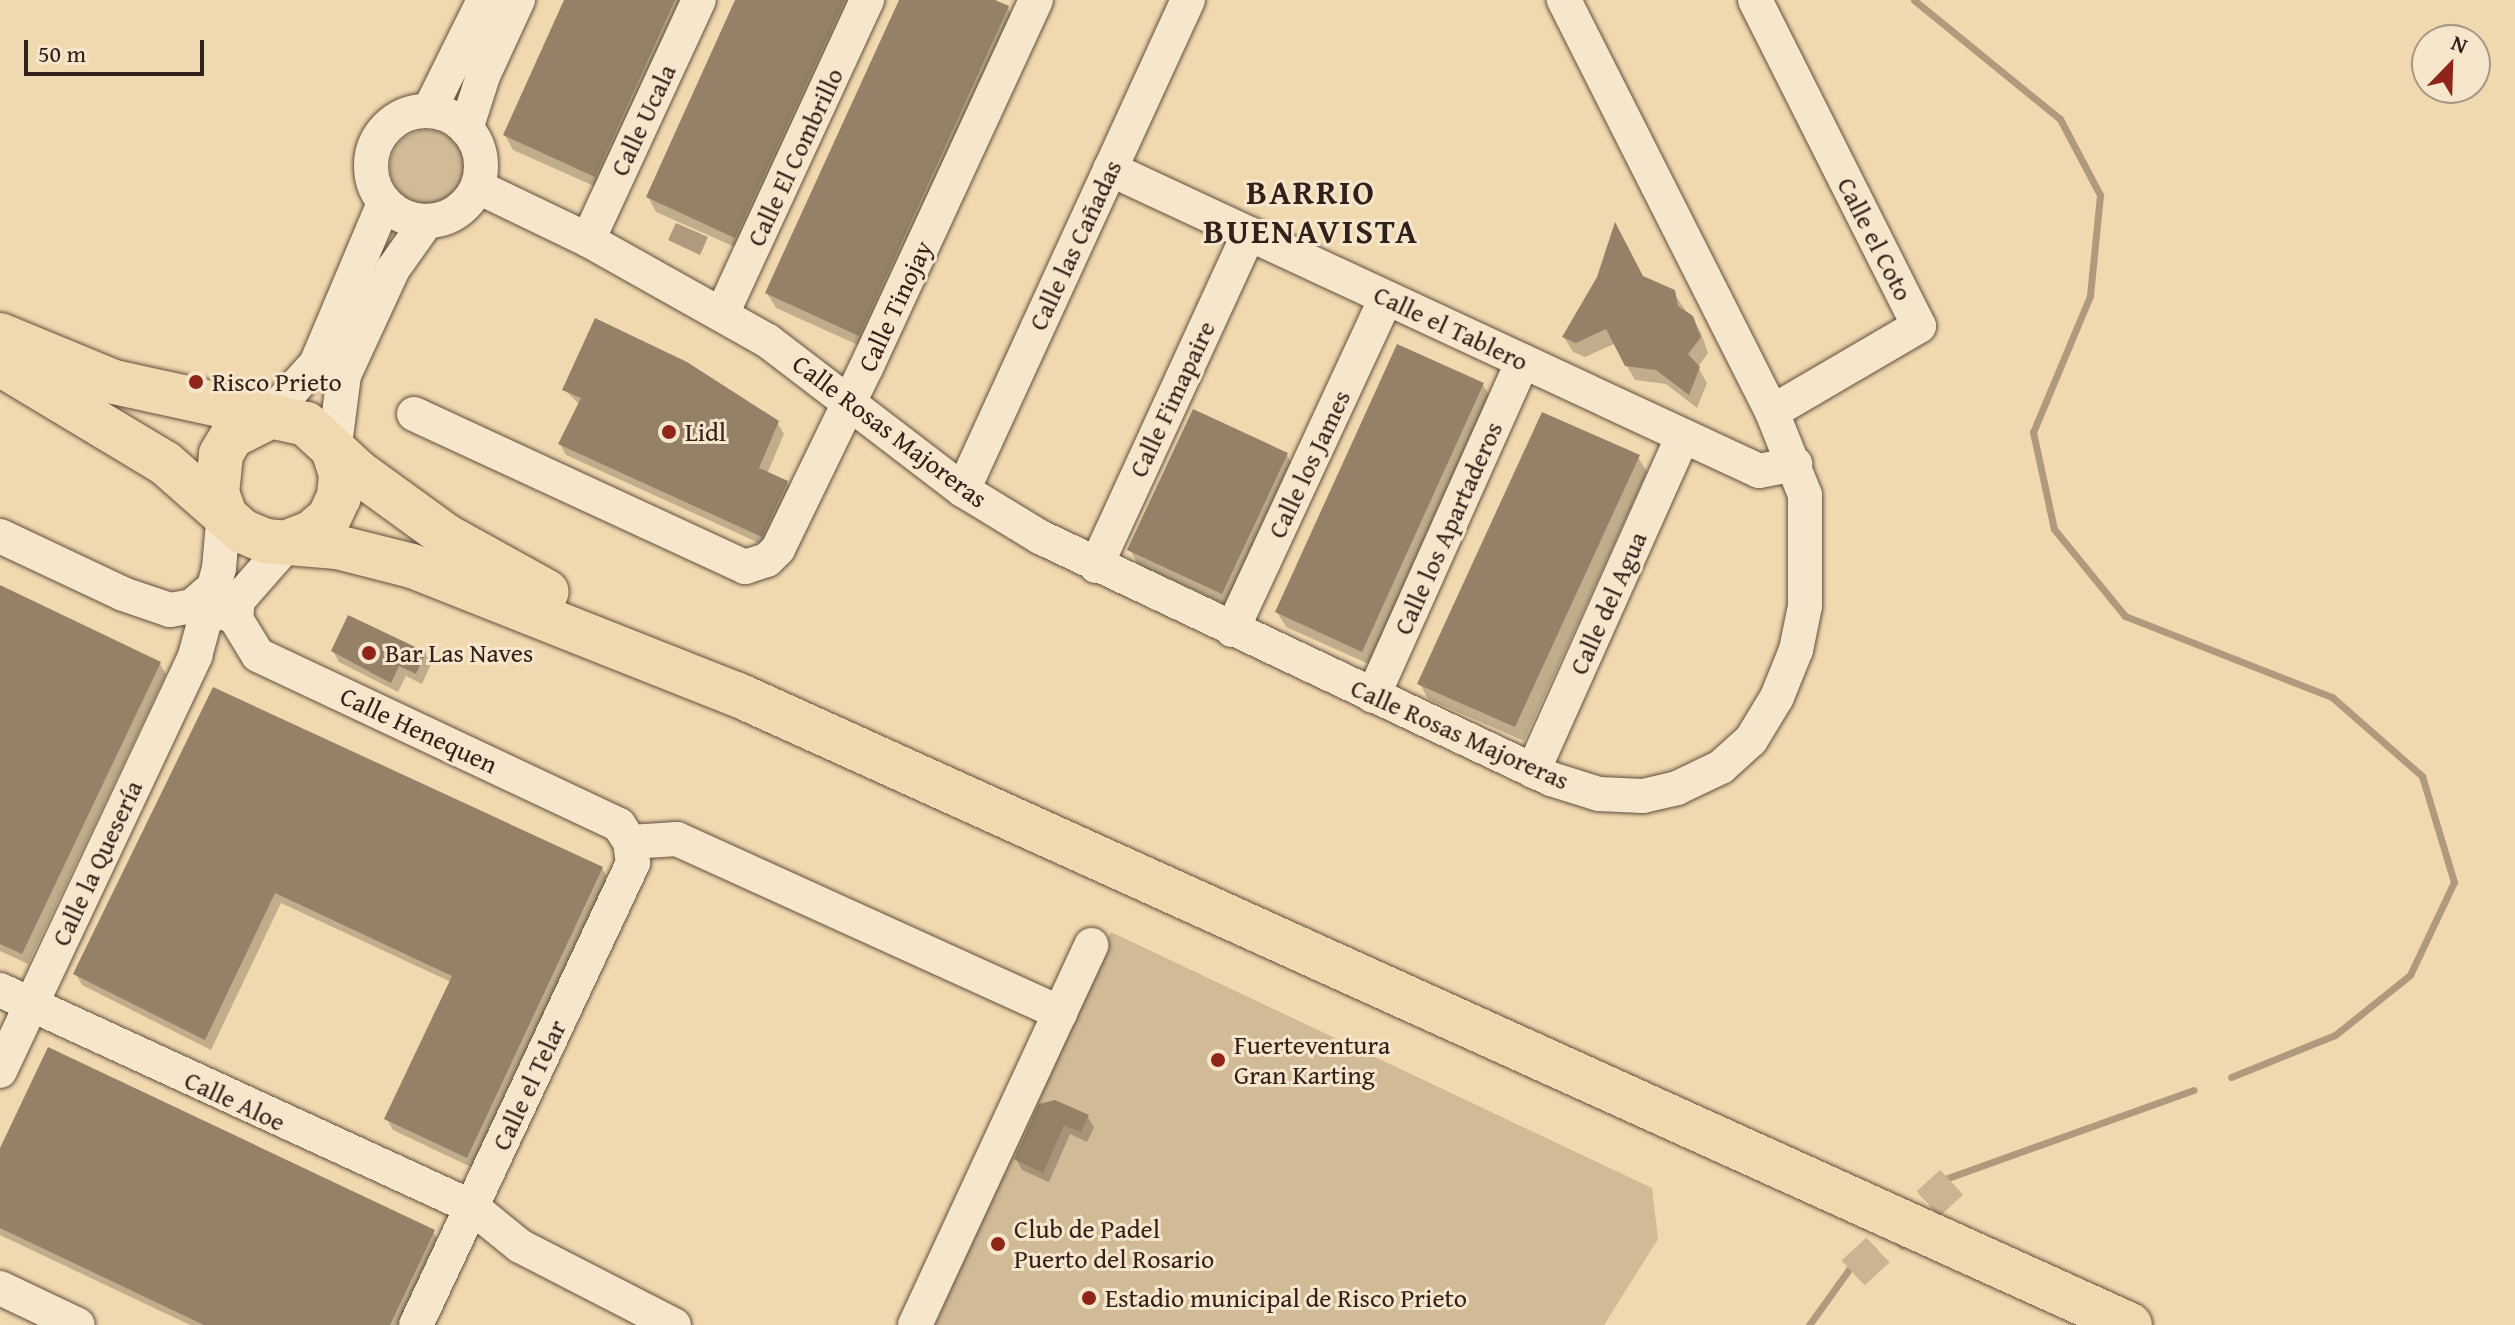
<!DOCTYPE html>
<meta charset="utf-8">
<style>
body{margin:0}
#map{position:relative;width:2515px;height:1325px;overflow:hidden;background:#f1d9af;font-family:"Gentium Book Plus",serif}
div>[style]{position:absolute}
.green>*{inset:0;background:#d1ba96}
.round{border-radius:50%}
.water>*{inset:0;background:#b09a7d}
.shadow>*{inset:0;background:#0003}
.stream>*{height:7px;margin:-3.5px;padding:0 3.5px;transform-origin:3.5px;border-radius:3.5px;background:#b09a7d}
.building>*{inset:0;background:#958168}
.minor-tunnel>*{height:34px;margin-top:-17px;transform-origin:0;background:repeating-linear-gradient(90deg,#cbb491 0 34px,transparent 0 51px)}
.roads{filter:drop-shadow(0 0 2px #624f40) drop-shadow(0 0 2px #624f40)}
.minor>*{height:34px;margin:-17px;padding:0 17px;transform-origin:17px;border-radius:17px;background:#f6e6cb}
.minor>.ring{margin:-17px;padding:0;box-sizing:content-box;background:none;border:34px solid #f6e6cb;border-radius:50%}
.major>*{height:44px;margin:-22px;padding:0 22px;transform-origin:22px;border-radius:22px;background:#f1d9af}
.dots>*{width:22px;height:22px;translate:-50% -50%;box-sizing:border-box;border:4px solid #f6e6cb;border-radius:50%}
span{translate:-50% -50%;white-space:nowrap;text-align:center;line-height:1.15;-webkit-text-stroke:6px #f6e6cb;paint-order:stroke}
.street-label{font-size:26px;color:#32211b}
.poi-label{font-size:26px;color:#32211b}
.left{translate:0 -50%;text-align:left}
.district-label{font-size:34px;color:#32211b;font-weight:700;letter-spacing:2px}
.north{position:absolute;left:2411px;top:24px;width:80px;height:80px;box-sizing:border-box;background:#f6e6cb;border:2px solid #a89785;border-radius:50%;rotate:23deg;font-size:22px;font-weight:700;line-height:32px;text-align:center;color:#32211b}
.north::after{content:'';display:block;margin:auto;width:28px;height:36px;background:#8f2418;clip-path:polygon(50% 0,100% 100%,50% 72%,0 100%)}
.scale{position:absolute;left:24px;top:40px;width:180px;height:36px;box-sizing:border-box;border:4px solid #32211b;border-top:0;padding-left:10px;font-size:24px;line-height:28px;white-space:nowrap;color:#32211b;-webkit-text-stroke:6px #f6e6cb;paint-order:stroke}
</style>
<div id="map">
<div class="green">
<i class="round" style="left:390px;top:130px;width:74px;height:74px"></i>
<i style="clip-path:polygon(1111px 932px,1652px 1188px,1658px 1239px,1604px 1325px,935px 1325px)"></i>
</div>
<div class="water">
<i style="clip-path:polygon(676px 223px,708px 237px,700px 255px,668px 240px)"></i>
</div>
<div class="shadow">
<i style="clip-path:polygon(566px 0,689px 0,603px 190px,513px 150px,505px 135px)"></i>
<i style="clip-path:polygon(737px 0,860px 0,744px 251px,656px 212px,648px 197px)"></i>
<i style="clip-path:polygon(901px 0,990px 0,1008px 8px,1016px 23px,867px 349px,776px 308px,767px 293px)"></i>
<i style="clip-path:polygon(1643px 278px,1673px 292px,1701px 333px,1708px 353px,1698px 367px,1707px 383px,1697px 408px,1666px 384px,1635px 380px,1614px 344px,1585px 357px,1573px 352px,1564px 337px)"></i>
<i style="clip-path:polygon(1483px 385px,1492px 400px,1371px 665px,1286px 627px,1277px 612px)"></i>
<i style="clip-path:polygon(565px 390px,777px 422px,784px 434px,767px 474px,787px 482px,793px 493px,768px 547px,566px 455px,560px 444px,580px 405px)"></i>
<i style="clip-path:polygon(1287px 455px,1295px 470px,1231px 607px,1138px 564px,1130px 550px)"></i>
<i style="clip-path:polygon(1638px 457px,1647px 472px,1524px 741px,1428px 699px,1420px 684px)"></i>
<i style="clip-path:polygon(0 587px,160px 664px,166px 674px,28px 964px,0 951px)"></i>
<i style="clip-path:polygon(333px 651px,425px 653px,431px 664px,422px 684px,406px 676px,398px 692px,339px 662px)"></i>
<i style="clip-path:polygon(214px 689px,602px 868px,608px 879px,473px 1168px,393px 1130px,387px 1119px,451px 982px,281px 903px,211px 1050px,82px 985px,76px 974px)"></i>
<i style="clip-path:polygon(1041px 1106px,1087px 1116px,1094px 1127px,1087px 1142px,1070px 1134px,1049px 1182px,1022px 1170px,1016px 1159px)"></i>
<i style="clip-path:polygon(0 1153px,433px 1232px,440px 1243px,401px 1325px,190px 1325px,0 1235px)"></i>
</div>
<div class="stream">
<i style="left:1914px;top:0;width:188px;rotate:39.2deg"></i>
<i style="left:2060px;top:119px;width:86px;rotate:62.2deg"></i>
<i style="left:2100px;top:195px;width:101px;rotate:95.7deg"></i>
<i style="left:2090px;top:296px;width:147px;rotate:112.7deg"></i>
<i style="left:2033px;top:432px;width:99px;rotate:77.8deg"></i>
<i style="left:2054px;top:529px;width:112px;rotate:50.8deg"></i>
<i style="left:2125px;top:616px;width:222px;rotate:21.4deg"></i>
<i style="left:2332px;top:697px;width:120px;rotate:41.3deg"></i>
<i style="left:2422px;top:776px;width:111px;rotate:73.2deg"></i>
<i style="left:2454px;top:882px;width:103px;rotate:115.3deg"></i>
<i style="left:2410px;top:975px;width:96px;rotate:141.3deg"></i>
<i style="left:2335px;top:1035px;width:112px;rotate:158deg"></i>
<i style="left:1945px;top:1179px;width:264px;rotate:-19.7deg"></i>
<i style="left:1809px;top:1325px;width:70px;rotate:-54.3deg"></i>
</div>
<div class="building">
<i style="clip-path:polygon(564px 0,675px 0,595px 177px,503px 135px)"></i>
<i style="clip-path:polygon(735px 0,845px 0,735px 238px,646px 197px)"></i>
<i style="clip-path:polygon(899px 0,995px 0,1009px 6px,859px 336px,765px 293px)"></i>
<i style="clip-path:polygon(1615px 222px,1643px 276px,1675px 290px,1678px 306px,1693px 316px,1701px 337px,1688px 354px,1700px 367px,1689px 395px,1656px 370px,1625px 366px,1606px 329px,1576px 343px,1562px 337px,1597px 277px)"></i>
<i style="clip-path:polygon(595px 318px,687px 362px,779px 421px,759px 468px,788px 481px,762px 537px,558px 444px,581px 398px,562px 390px)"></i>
<i style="clip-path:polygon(1397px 344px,1484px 383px,1362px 652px,1275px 612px)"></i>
<i style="clip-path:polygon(1193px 409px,1288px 453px,1222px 594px,1127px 550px)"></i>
<i style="clip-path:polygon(1542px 412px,1640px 455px,1515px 727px,1417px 684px)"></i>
<i style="clip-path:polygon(0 585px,161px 662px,22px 954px,0 944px)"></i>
<i style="clip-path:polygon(348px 615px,426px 652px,416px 674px,399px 666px,391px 683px,331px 651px)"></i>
<i style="clip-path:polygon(213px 687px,603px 867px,467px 1158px,384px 1119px,452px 976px,339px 923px,275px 893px,205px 1040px,73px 974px)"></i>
<i style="clip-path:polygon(48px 1047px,435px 1230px,390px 1325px,204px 1325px,0 1228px,0 1148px)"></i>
<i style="clip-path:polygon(1055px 1100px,1089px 1115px,1081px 1132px,1064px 1125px,1043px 1173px,1014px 1159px,1039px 1104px)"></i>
</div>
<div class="minor-tunnel">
<i style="left:1853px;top:1273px;width:134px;rotate:-42.6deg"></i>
</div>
<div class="roads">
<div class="minor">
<i style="left:1755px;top:0;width:365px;rotate:63.3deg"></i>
<i style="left:1919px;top:326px;width:170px;rotate:149.7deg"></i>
<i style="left:429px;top:111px;width:124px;rotate:-63.6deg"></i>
<i class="ring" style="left:371px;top:111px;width:76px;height:76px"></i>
<i style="left:466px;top:129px;width:56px;rotate:-72.2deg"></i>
<i style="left:483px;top:76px;width:84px;rotate:-65.3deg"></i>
<i style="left:1110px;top:169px;width:716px;rotate:24.95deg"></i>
<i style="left:1759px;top:471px;width:37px;rotate:-11deg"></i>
<i style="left:478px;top:187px;width:122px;rotate:25.7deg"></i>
<i style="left:588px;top:240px;width:206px;rotate:29.3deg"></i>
<i style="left:768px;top:341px;width:245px;rotate:37.4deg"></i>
<i style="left:963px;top:490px;width:90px;rotate:31.4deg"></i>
<i style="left:1040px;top:537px;width:565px;rotate:25.34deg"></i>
<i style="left:1551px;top:779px;width:50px;rotate:17.4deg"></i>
<i style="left:1599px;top:794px;width:44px;rotate:2.6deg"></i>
<i style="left:1643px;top:796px;width:35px;rotate:-13deg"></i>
<i style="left:1677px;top:788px;width:49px;rotate:-25.5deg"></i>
<i style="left:1721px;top:767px;width:40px;rotate:-42deg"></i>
<i style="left:1751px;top:740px;width:50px;rotate:-58.8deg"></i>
<i style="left:1777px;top:697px;width:51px;rotate:-68deg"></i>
<i style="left:1796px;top:650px;width:45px;rotate:-78.4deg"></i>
<i style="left:1805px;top:606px;width:111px;rotate:-90deg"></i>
<i style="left:1805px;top:495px;width:89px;rotate:-111.7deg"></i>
<i style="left:1772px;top:412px;width:462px;rotate:-116.8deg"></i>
<i style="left:588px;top:240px;width:264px;rotate:-65.2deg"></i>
<i style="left:722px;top:314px;width:346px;rotate:-65.2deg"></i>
<i style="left:414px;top:414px;width:365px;rotate:24.8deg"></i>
<i style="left:745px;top:567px;width:23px;rotate:-18deg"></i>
<i style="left:767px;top:560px;width:16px;rotate:-45deg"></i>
<i style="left:778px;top:549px;width:201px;rotate:-64.1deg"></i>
<i style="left:866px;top:368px;width:405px;rotate:-65.2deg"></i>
<i style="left:267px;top:418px;width:73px;rotate:-47.8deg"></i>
<i style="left:316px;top:364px;width:175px;rotate:-67.1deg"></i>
<i style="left:334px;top:452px;width:78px;rotate:-82.6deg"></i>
<i style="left:344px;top:375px;width:117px;rotate:-65.2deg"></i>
<i style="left:393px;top:269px;width:59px;rotate:-54.7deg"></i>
<i style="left:963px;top:490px;width:539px;rotate:-65.34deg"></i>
<i style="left:0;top:536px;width:136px;rotate:25.2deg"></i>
<i style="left:123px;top:594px;width:50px;rotate:18.8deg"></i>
<i style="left:170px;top:610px;width:22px;rotate:-10deg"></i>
<i style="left:192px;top:606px;width:29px;rotate:-41deg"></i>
<i style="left:1096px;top:566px;width:366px;rotate:-65.3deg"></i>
<i style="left:238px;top:597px;width:22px;rotate:95deg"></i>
<i style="left:236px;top:619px;width:42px;rotate:58.6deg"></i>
<i style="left:258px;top:655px;width:399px;rotate:25.2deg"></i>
<i style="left:619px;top:825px;width:20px;rotate:57deg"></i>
<i style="left:630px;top:842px;width:21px;rotate:82deg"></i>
<i style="left:633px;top:863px;width:510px;rotate:115.16deg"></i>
<i style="left:226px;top:614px;width:97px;rotate:-48.8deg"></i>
<i style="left:1232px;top:630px;width:366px;rotate:-65.1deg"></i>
<i style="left:1373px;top:696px;width:367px;rotate:-65.9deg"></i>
<i style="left:1533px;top:771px;width:367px;rotate:-65.9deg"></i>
<i style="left:630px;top:842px;width:47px;rotate:-3.7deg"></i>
<i style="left:677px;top:839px;width:421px;rotate:24.4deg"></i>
<i style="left:0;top:990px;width:519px;rotate:24.69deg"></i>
<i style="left:472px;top:1207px;width:62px;rotate:39.1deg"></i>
<i style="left:520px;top:1246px;width:173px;rotate:27.2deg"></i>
<i style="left:0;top:1071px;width:459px;rotate:-64.8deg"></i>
<i style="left:195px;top:656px;width:91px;rotate:-74.7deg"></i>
<i style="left:219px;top:568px;width:56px;rotate:-84.9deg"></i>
<i style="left:0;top:1288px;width:86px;rotate:25.4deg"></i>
<i style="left:915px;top:1325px;width:419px;rotate:-65.1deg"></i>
</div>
<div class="major">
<i style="left:0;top:335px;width:123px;rotate:22.4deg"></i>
<i style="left:114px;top:382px;width:197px;rotate:12.3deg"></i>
<i style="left:306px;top:424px;width:71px;rotate:42.7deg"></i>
<i style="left:358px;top:472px;width:109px;rotate:36deg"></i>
<i style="left:446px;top:536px;width:115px;rotate:29deg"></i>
<i style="left:0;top:364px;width:192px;rotate:31deg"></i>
<i style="left:165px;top:463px;width:103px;rotate:41.4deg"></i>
<i style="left:242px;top:531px;width:25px;rotate:23deg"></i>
<i style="left:265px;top:541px;width:72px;rotate:4.8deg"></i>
<i style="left:337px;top:547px;width:77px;rotate:14.2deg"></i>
<i style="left:412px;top:566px;width:348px;rotate:21.6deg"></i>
<i style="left:736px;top:694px;width:1530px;rotate:24.35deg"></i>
<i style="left:224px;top:512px;width:20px;rotate:-110deg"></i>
<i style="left:217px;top:493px;width:39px;rotate:-84deg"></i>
<i style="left:221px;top:454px;width:21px;rotate:-59deg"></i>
<i style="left:232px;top:436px;width:39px;rotate:-27deg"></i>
<i style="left:290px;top:541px;width:22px;rotate:-21deg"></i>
<i style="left:311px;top:533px;width:23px;rotate:-40deg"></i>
<i style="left:329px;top:518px;width:23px;rotate:-65deg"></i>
<i style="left:339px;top:497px;width:23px;rotate:-85deg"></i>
<i style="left:341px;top:474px;width:23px;rotate:-108deg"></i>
</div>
</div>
<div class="dots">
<i style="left:196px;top:382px;background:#8f2418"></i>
<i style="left:669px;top:432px;background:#8f2418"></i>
<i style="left:369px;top:653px;background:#8f2418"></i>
<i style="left:1218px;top:1060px;background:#8f2418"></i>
<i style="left:998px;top:1244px;background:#8f2418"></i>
<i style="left:1089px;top:1298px;background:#8f2418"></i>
</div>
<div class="street-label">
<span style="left:643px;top:120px;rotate:-65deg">Calle Ucala</span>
<span style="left:795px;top:157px;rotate:-65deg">Calle El Combrillo</span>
<span style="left:1875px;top:239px;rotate:63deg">Calle el Coto</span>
<span style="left:1075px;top:245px;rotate:-65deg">Calle las Cañadas</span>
<span style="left:895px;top:306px;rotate:-65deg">Calle Tinojay</span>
<span style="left:1451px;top:328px;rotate:25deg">Calle el Tablero</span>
<span style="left:1172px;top:399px;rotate:-65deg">Calle Fimapaire</span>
<span style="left:890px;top:431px;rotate:37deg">Calle Rosas Majoreras</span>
<span style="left:1309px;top:464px;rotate:-65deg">Calle los James</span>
<span style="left:1448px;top:528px;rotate:-66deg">Calle los Apartaderos</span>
<span style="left:1608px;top:603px;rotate:-66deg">Calle del Agua</span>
<span style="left:419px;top:730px;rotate:25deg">Calle Henequen</span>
<span style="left:1460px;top:734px;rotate:24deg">Calle Rosas Majoreras</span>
<span style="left:97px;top:863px;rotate:-65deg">Calle la Quesería</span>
<span style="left:529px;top:1085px;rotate:-65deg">Calle el Telar</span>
<span style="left:235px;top:1101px;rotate:25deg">Calle Aloe</span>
</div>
<div class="poi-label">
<span class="left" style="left:212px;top:382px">Risco Prieto</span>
<span class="left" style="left:685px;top:432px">Lidl</span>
<span class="left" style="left:385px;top:653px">Bar Las Naves</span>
<span class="left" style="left:1234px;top:1060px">Fuerteventura<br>Gran Karting</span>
<span class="left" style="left:1014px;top:1244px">Club de Padel<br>Puerto del Rosario</span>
<span class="left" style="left:1105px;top:1298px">Estadio municipal de Risco Prieto</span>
</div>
<div class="district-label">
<span style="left:1311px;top:211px">BARRIO<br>BUENAVISTA</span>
</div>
<div class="north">N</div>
<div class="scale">50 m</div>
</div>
